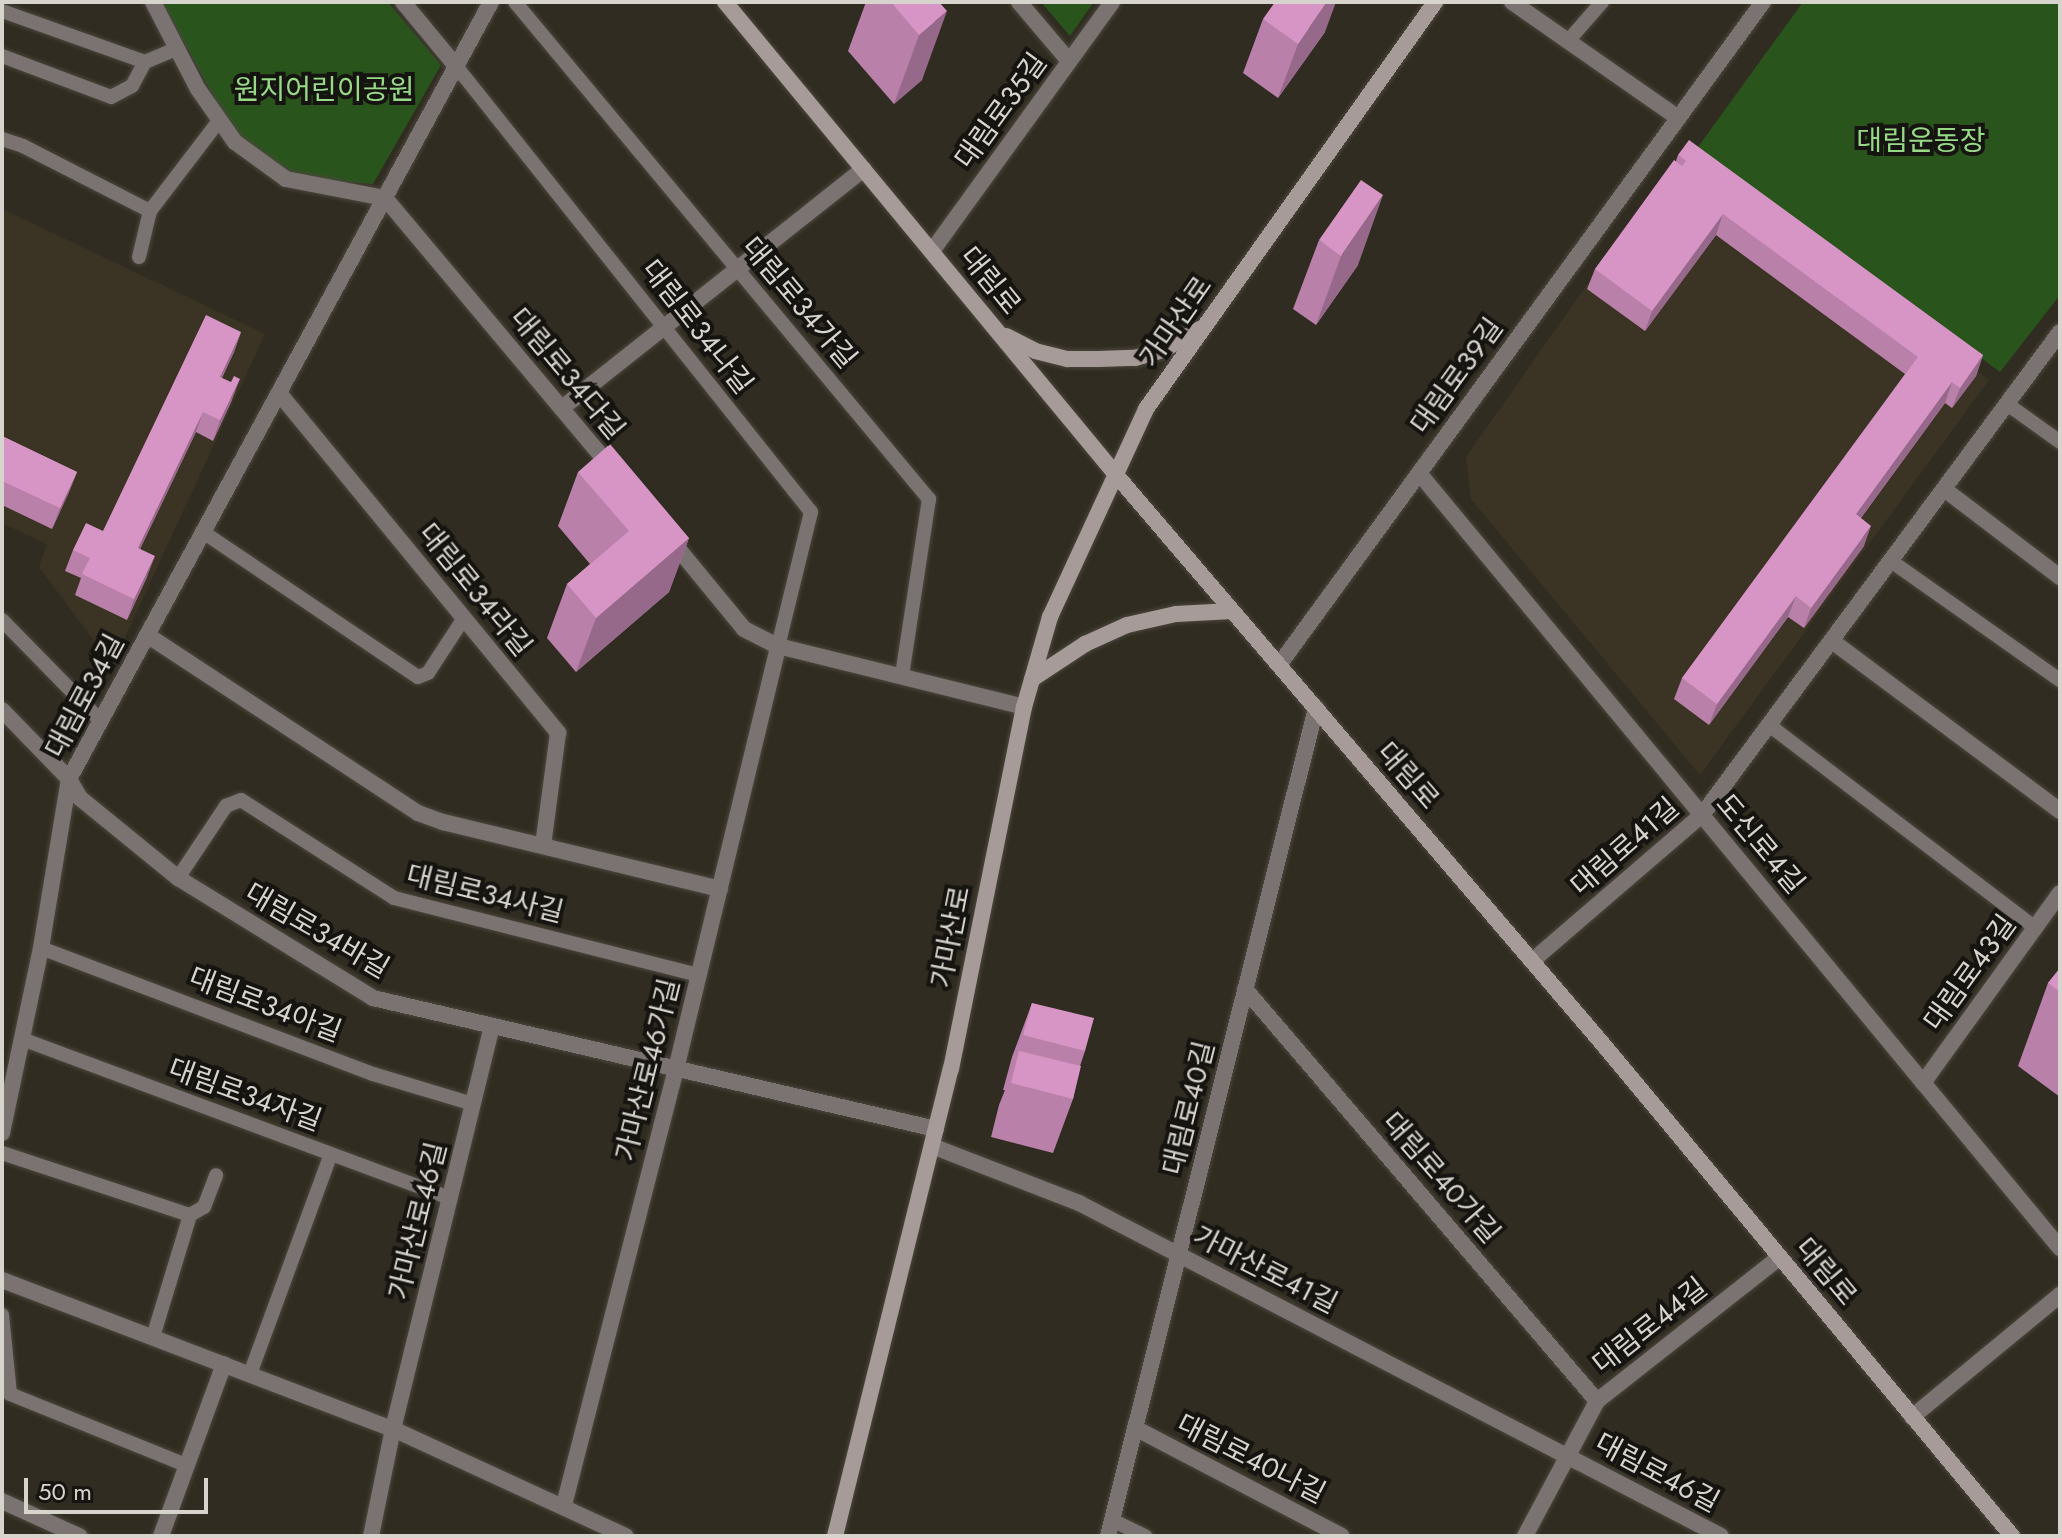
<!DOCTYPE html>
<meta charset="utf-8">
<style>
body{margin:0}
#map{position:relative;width:2062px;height:1538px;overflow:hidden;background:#302c21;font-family:Jost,"Noto Sans KR",sans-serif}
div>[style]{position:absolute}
.built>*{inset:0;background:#3b3424}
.green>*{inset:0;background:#29551d}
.roads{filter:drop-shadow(0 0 2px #4b473d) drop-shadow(0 0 2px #4b473d)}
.lane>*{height:14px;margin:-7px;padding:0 7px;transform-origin:7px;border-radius:7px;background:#7a7372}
.street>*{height:16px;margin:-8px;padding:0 8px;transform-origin:8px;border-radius:8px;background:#7a7372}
.secondary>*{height:16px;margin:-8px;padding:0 8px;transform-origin:8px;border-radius:8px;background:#a69b99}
.wall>*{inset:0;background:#b980a9}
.shaded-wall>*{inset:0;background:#96688a}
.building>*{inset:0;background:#d795c5}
span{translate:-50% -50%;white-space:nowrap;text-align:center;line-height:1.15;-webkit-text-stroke:8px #161410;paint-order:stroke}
.park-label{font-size:28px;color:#97d986}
.street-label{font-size:28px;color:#d7d4cd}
.frame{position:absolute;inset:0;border:4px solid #d7d4cd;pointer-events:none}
.scale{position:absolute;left:24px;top:1478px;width:184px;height:36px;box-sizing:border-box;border:4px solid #d7d4cd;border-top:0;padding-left:10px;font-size:24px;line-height:28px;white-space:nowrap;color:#d7d4cd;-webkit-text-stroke:6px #161410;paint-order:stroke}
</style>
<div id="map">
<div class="built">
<i style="clip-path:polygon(1685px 145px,1989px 380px,1700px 775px,1471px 499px,1466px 457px)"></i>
<i style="clip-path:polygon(2px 209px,265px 334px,112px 665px,39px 567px,47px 544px,2px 523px)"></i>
</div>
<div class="green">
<i style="clip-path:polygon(162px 2px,388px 2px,441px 65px,373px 184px,315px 180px,286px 170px,245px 141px,224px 116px)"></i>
<i style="clip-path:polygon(1041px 2px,1094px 2px,1070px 36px)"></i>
<i style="clip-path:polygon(1803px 2px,2060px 2px,2060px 295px,2000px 372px,1698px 147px)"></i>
</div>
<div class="roads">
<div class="lane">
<i style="left:515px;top:2px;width:647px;rotate:50.21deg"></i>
<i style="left:929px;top:499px;width:179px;rotate:98.7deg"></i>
<i style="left:2px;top:11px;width:152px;rotate:19.6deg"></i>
<i style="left:145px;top:62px;width:34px;rotate:-23deg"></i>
<i style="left:1568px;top:41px;width:52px;rotate:-48.9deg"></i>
<i style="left:2px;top:56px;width:116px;rotate:20.6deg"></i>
<i style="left:111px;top:97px;width:24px;rotate:-28deg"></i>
<i style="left:132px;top:86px;width:27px;rotate:-62deg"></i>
<i style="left:456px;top:66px;width:570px;rotate:51.48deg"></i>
<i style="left:811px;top:512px;width:138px;rotate:103.8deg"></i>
<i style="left:2px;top:139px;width:22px;rotate:18deg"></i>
<i style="left:23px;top:146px;width:143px;rotate:27.1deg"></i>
<i style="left:139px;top:257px;width:47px;rotate:-76.6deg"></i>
<i style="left:150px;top:211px;width:112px;rotate:-52.6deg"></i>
<i style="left:2007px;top:404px;width:65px;rotate:35.6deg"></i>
<i style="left:203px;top:532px;width:259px;rotate:34deg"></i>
<i style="left:418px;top:677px;width:11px;rotate:-22deg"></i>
<i style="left:428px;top:673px;width:66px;rotate:-56.8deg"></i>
<i style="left:1891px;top:561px;width:207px;rotate:35.2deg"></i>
<i style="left:2px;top:620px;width:141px;rotate:45.6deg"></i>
<i style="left:1769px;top:725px;width:335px;rotate:37.3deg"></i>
<i style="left:178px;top:878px;width:87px;rotate:-56.3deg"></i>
<i style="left:226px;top:806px;width:16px;rotate:-22deg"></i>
<i style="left:241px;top:800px;width:182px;rotate:32.6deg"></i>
<i style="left:394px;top:898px;width:315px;rotate:14.2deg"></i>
<i style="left:41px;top:948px;width:355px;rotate:20.8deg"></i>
<i style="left:373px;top:1074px;width:104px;rotate:16.7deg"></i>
<i style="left:22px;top:1039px;width:457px;rotate:20.4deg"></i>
<i style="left:2px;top:1153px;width:198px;rotate:18.3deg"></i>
<i style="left:2px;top:1315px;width:79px;rotate:84.2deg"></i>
<i style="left:10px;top:1394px;width:190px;rotate:22deg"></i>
<i style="left:153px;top:1337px;width:127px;rotate:-73.1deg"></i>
<i style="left:190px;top:1215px;width:16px;rotate:-30deg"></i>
<i style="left:204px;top:1207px;width:34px;rotate:-69deg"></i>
<i style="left:250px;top:1374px;width:234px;rotate:-69.8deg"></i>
<i style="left:1112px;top:1520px;width:37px;rotate:26deg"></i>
</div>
<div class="street">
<i style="left:153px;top:2px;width:98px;rotate:62.7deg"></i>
<i style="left:198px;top:89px;width:65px;rotate:55.1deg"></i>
<i style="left:235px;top:142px;width:63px;rotate:36deg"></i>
<i style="left:286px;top:179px;width:101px;rotate:10.9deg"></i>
<i style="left:385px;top:198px;width:355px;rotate:50deg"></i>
<i style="left:403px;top:2px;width:83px;rotate:50.4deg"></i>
<i style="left:1019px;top:2px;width:77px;rotate:49.7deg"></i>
<i style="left:1512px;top:2px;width:203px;rotate:34.9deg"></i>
<i style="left:932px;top:251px;width:307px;rotate:-54.1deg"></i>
<i style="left:279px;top:393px;width:440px;rotate:50.6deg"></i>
<i style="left:558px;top:733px;width:113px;rotate:97.6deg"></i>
<i style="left:562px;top:408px;width:385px;rotate:-38.4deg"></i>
<i style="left:1419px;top:473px;width:1006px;rotate:50.41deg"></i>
<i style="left:1944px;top:489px;width:146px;rotate:37.2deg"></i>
<i style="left:671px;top:540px;width:115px;rotate:50.6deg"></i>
<i style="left:744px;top:629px;width:38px;rotate:27deg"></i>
<i style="left:778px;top:646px;width:253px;rotate:13.9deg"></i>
<i style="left:147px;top:635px;width:324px;rotate:33.3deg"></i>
<i style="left:418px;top:813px;width:27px;rotate:20deg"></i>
<i style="left:443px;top:822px;width:285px;rotate:13.6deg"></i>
<i style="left:1832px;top:641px;width:284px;rotate:36.7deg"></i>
<i style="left:1279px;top:665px;width:821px;rotate:-53.87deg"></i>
<i style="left:2px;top:710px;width:96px;rotate:45.8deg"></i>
<i style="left:69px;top:779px;width:22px;rotate:60deg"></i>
<i style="left:80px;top:798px;width:127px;rotate:39.2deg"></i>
<i style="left:178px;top:878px;width:229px;rotate:31.6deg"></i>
<i style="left:373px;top:998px;width:578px;rotate:13.1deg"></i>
<i style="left:1532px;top:961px;width:224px;rotate:-40.7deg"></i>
<i style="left:1702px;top:815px;width:601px;rotate:-53.45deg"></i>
<i style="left:1245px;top:989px;width:542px;rotate:49.49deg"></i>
<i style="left:1923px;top:1083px;width:234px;rotate:-54.2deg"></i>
<i style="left:2px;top:1133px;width:189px;rotate:-78.1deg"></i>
<i style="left:41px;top:948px;width:171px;rotate:-80.6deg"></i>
<i style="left:69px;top:779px;width:884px;rotate:-61.49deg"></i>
<i style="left:932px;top:1146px;width:158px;rotate:21.2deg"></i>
<i style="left:1079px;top:1203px;width:723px;rotate:27.42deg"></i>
<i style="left:2px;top:1280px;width:418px;rotate:20.9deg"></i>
<i style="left:393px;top:1429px;width:256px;rotate:24.7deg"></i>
<i style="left:1912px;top:1417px;width:192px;rotate:-39.5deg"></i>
<i style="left:1135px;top:1428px;width:233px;rotate:27.6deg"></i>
<i style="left:2px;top:1501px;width:85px;rotate:24.4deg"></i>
<i style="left:564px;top:1505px;width:450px;rotate:-75.6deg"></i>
<i style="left:676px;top:1069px;width:435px;rotate:-76.4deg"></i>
<i style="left:161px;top:1536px;width:183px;rotate:-69.9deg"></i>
<i style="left:371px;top:1536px;width:109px;rotate:-78.4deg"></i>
<i style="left:393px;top:1429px;width:415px;rotate:-76.2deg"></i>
<i style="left:1108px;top:1536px;width:854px;rotate:-75.9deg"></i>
<i style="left:1525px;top:1536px;width:153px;rotate:-61.9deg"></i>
<i style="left:1597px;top:1401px;width:233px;rotate:-38.2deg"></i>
</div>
<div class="secondary">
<i style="left:725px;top:2px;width:615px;rotate:50.41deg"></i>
<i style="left:1117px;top:476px;width:746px;rotate:49.46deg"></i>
<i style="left:1602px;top:1043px;width:641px;rotate:50.25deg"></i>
<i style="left:1006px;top:336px;width:33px;rotate:27deg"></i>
<i style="left:1035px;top:351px;width:34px;rotate:14deg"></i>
<i style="left:1068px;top:359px;width:30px"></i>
<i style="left:1098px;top:359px;width:37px;rotate:-2deg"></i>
<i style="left:1135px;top:358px;width:29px;rotate:-16deg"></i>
<i style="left:1163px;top:350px;width:43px;rotate:-29.6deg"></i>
<i style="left:1032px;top:679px;width:64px;rotate:-33.4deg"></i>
<i style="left:1085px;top:644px;width:46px;rotate:-24.3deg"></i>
<i style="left:1127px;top:625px;width:50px;rotate:-12.7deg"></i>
<i style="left:1176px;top:614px;width:56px;rotate:-3.1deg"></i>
<i style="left:835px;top:1536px;width:481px;rotate:-76.1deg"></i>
<i style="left:951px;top:1069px;width:369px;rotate:-78.6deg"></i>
<i style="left:1024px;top:707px;width:94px;rotate:-73.9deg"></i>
<i style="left:1050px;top:617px;width:229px;rotate:-65.2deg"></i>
<i style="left:1146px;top:409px;width:499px;rotate:-54.6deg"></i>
</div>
</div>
<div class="wall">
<i style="clip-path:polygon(866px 2px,939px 2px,922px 80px,894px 104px,848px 51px)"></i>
<i style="clip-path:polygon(1263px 19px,1325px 32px,1278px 98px,1243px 73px)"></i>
<i style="clip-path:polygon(1678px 155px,1983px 355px,1976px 376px,1952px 408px,1945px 403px,1861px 518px,1864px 546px,1804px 628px,1788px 617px,1709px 725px,1674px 699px,1682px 678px,1905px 374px,1716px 235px,1645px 331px,1587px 289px,1595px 269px,1676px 161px)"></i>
<i style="clip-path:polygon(1319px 240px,1358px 265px,1316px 325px,1293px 309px)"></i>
<i style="clip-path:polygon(241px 332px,234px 352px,222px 378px,232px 400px,213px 441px,196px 432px,140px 549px,147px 577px,127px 620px,75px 595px,81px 578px,65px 571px,73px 550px,103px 531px)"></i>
<i style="clip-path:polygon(2px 436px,77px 472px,69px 492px,52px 529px,2px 505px)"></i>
<i style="clip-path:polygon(578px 472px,689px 538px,669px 592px,576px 672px,547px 638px,567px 584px,590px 564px,558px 526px)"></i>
<i style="clip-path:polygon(2060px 968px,2060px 1097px,2018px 1066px,2048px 983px)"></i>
<i style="clip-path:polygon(1032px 1003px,1085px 1051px,1080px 1066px,1073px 1099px,1053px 1153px,991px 1137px,999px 1105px,1005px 1090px,1003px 1090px,1012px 1057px)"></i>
</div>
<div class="shaded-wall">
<i style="clip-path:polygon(1327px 2px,1336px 2px,1325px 32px,1278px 98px,1298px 44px)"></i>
<i style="clip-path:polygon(947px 11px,922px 80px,894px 104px,919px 35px)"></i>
<i style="clip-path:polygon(1383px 195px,1358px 265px,1316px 325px,1341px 256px)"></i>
<i style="clip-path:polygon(1723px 214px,1716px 235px,1645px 331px,1652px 311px)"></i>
<i style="clip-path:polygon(241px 332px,234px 352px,212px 397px,220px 377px)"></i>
<i style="clip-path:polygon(1983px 355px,1976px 376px,1952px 408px,1960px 388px)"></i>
<i style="clip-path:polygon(240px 379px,232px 400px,213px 441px,220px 420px)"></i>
<i style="clip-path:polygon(1952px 382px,1945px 403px,1848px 535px,1856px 514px)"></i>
<i style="clip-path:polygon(203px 412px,196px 432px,131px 568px,138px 548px)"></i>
<i style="clip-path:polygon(77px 472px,69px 492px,52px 529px,60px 508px)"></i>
<i style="clip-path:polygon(1871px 526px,1864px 546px,1804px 628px,1811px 608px)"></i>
<i style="clip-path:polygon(689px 538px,669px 592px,576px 672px,596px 618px)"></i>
<i style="clip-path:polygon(155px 556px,147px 577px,127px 620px,134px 599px)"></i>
<i style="clip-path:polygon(1796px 596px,1788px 617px,1709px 725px,1717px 704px)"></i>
</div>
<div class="building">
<i style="clip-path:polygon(891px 2px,939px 2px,947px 11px,919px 35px)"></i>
<i style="clip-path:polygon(1275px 2px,1327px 2px,1298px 44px,1263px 19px)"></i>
<i style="clip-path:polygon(1689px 140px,1983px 355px,1960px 388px,1952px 382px,1856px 514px,1871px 526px,1811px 608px,1796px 596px,1717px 704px,1682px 678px,1918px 357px,1723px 214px,1652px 311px,1595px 269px,1674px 160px,1682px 166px,1686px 161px,1678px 155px)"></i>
<i style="clip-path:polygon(1361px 180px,1383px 195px,1341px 256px,1319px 240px)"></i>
<i style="clip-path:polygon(206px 315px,241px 332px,220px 377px,231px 382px,234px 376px,240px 379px,220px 420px,203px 412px,138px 548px,155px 556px,134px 599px,82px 574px,90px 558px,73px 550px,86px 523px,103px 531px)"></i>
<i style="clip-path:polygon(2px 436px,77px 472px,60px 508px,2px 481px)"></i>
<i style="clip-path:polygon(610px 444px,689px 538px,596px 618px,567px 584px,629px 531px,578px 472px)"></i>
<i style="clip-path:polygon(2060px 968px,2060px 992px,2048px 983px)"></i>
<i style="clip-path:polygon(1032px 1003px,1094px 1018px,1085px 1051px,1023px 1035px)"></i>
<i style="clip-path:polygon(1019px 1051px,1081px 1066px,1073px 1099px,1011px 1083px)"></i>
</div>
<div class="park-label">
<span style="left:324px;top:90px">원지어린이공원</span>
<span style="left:1921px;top:141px">대림운동장</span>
</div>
<div class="street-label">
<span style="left:1001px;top:111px;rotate:-54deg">대림로35길</span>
<span style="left:990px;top:281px;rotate:51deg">대림로</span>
<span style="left:799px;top:303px;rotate:50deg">대림로34가길</span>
<span style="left:1176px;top:322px;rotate:-55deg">가마산로</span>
<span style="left:697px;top:327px;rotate:52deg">대림로34나길</span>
<span style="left:567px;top:374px;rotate:50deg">대림로34다길</span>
<span style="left:1457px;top:376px;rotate:-54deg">대림로39길</span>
<span style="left:475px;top:590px;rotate:51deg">대림로34라길</span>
<span style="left:85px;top:696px;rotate:-62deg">대림로34길</span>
<span style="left:1408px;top:776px;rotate:49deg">대림로</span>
<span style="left:1760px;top:844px;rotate:50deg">도신로4길</span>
<span style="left:1625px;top:847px;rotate:-41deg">대림로41길</span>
<span style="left:485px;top:894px;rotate:14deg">대림로34사길</span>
<span style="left:317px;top:931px;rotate:30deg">대림로34바길</span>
<span style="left:951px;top:937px;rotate:-79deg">가마산로</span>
<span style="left:1970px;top:973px;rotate:-54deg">대림로43길</span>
<span style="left:265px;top:1005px;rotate:21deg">대림로34아길</span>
<span style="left:648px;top:1070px;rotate:-76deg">가마산로46가길</span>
<span style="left:245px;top:1095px;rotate:20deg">대림로34자길</span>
<span style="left:1189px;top:1108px;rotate:-76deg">대림로40길</span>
<span style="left:1441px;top:1178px;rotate:49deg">대림로40가길</span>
<span style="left:418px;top:1221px;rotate:-76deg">가마산로46길</span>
<span style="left:1265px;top:1270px;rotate:27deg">가마산로41길</span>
<span style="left:1826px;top:1272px;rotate:50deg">대림로</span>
<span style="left:1650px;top:1326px;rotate:-38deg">대림로44길</span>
<span style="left:1251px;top:1459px;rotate:27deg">대림로40나길</span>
<span style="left:1657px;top:1473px;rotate:28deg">대림로46길</span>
</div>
<div class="frame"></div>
<div class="scale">50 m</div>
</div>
